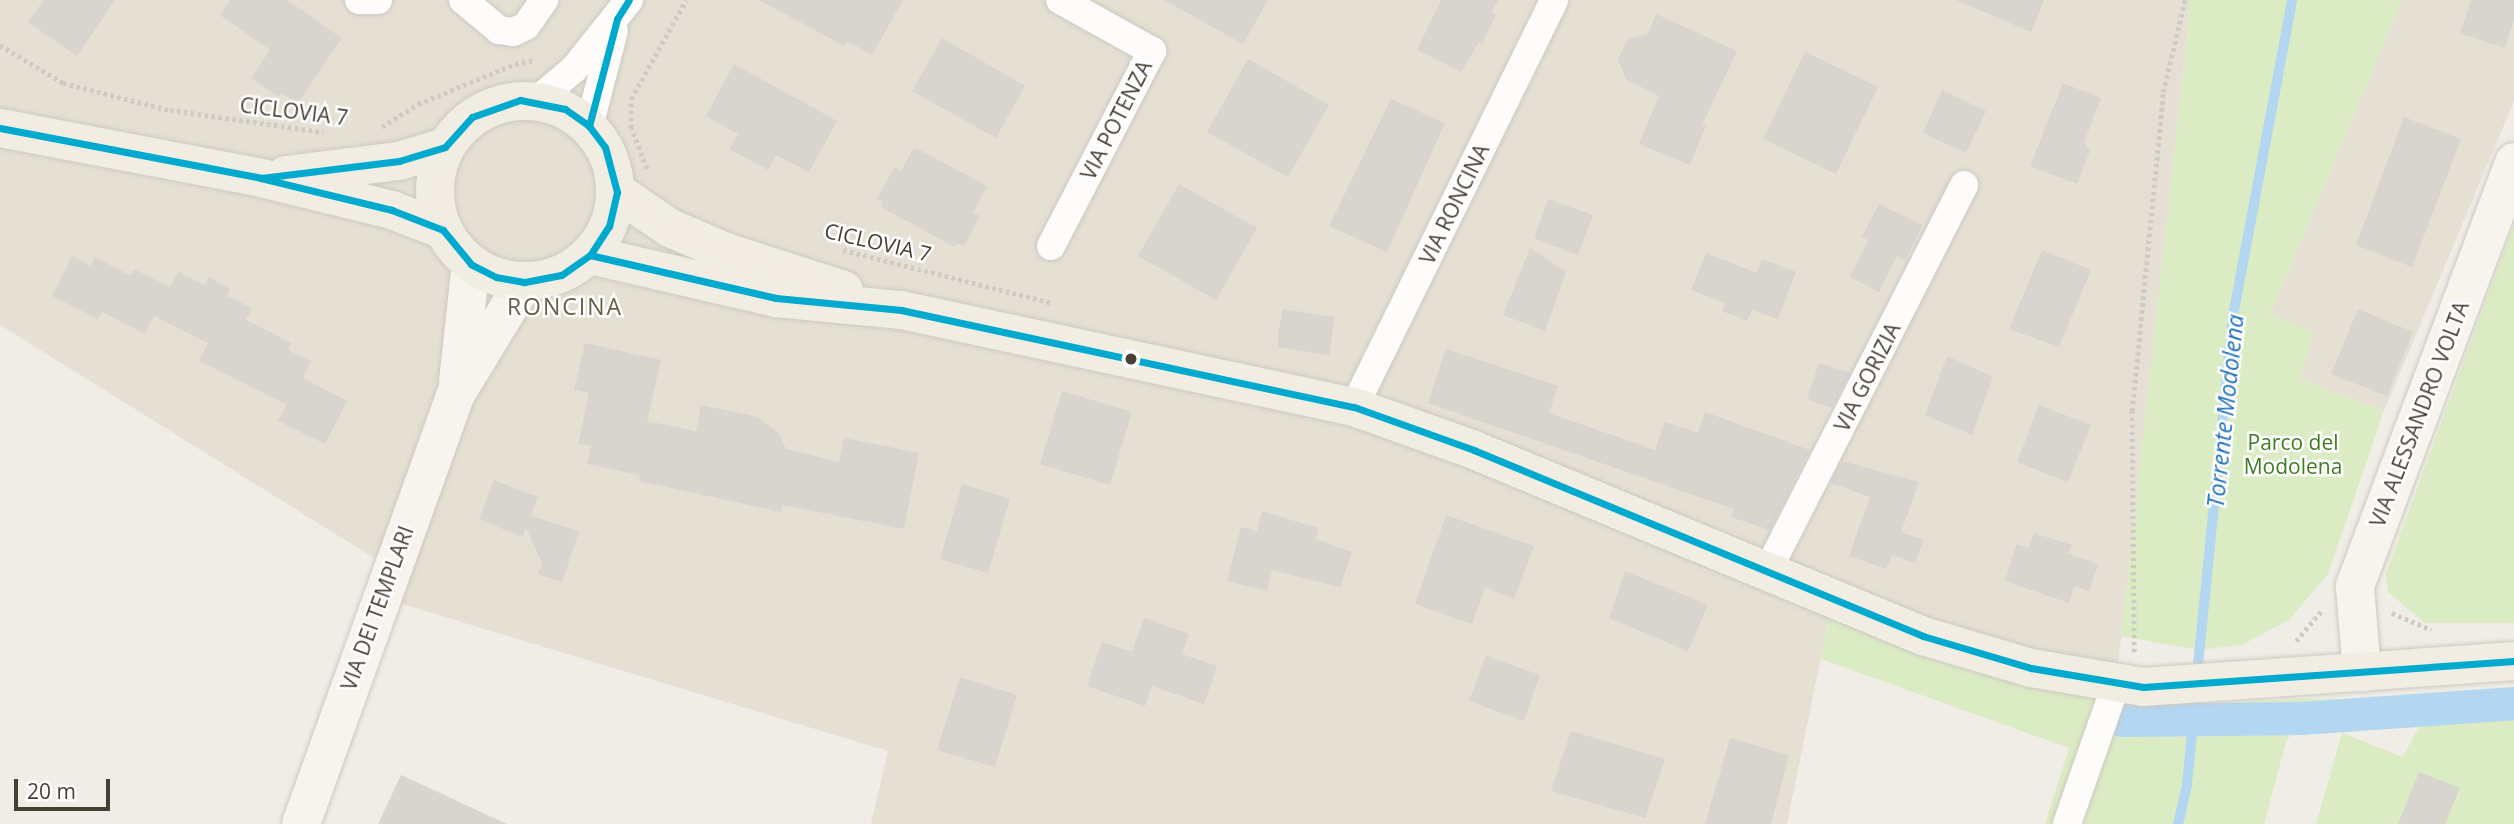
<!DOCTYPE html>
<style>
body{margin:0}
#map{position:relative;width:2514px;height:824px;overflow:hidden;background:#f0ede6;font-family:"Open Sans",sans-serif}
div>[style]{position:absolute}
.residential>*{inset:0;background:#e5e0d3}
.green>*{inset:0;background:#dbecc4}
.stream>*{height:10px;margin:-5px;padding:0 5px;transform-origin:5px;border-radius:5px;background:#b3d6f1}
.canal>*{height:33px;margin:-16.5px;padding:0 16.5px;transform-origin:16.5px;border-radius:16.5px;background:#b3d6f1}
.building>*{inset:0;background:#d8d4ce}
.path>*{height:4.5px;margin-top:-2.25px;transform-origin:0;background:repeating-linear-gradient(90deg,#cecbc6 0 3.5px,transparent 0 7px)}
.roads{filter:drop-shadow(0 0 2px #ccc9c2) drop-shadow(0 0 2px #ccc9c2)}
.street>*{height:28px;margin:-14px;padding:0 14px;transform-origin:14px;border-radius:14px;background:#fdfcfb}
.secondary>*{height:38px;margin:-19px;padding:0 19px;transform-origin:19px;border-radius:19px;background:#f6f4ed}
.primary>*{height:38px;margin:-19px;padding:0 19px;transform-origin:19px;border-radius:19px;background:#f1ede2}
.primary>.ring{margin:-19px;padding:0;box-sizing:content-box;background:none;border:38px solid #f1ede2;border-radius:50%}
.bus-1>*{height:7px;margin:-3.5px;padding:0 3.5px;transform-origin:3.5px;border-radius:3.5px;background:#00a9ce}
.dots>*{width:19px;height:19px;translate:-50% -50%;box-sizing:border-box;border:4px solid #fff;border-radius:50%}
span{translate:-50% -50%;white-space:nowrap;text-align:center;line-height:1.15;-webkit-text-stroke:5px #fff;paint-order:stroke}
.street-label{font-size:21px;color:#463f33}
.park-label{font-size:21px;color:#3f7c22}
.neighbourhood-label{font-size:23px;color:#695e49;letter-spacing:2px}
.water-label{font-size:23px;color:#2473ba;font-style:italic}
.scale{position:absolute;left:14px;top:779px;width:96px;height:32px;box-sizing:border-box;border:4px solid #463f33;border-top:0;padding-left:9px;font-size:21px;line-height:24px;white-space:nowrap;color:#463f33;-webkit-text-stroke:5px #fff;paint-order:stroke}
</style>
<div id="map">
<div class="residential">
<i style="clip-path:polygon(0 0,2191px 0,2116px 684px,1833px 598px,1787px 824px,871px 824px,888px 751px,379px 597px,390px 568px,0 325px)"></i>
<i style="clip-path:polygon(2402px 0,2514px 0,2514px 101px,2384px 411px,2300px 379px,2271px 313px)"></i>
</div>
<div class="green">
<i style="clip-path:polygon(2191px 0,2402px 0,2271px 313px,2314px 332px,2300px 379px,2384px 411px,2328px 574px,2289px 620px,2242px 645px,2199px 650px,2121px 636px)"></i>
<i style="clip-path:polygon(2514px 224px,2514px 623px,2425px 623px,2388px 592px,2386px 574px)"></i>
<i style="clip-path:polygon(1829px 617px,2111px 699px,2162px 706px,2297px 699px,2514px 700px,2514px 824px,2316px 824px,2342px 733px,2403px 757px,2426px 712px,2301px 718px,2286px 742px,2264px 824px,2045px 824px,2069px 748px,1821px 659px)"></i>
</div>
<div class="stream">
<i style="left:2197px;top:675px;width:361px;rotate:-84.3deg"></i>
<i style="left:2233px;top:316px;width:321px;rotate:-79.4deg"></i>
<i style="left:2178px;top:824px;width:40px;rotate:-77deg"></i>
<i style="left:2187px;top:785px;width:95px;rotate:-84.6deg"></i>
</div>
<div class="canal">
<i style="left:2121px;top:720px;width:180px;rotate:-0.6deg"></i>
<i style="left:2301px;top:718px;width:214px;rotate:-4deg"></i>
</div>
<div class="building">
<i style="clip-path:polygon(44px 0,115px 0,77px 56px,28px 22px)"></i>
<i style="clip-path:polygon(230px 0,287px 0,342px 38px,297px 104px,282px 93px,279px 97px,251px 78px,270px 50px,220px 15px)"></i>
<i style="clip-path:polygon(759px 0,903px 0,872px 55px,847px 41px,844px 46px)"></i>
<i style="clip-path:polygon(1164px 0,1268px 0,1243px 44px)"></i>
<i style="clip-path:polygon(1441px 0,1498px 0,1492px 12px,1496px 15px,1482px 44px,1479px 42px,1461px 72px,1417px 50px)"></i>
<i style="clip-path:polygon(1956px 0,2044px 0,2031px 32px)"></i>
<i style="clip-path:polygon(2471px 0,2514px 0,2514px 20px,2505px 48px,2460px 33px)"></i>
<i style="clip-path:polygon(1656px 14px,1737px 51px,1702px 125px,1706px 126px,1690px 165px,1639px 144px,1659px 96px,1626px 79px,1618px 59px,1628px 39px,1648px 34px)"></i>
<i style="clip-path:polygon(942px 38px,1025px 86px,996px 138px,912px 91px)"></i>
<i style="clip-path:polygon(1805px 52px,1878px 87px,1836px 174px,1763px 139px)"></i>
<i style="clip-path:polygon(1248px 59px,1329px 105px,1288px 177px,1207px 132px)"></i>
<i style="clip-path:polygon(734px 64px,837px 121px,809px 172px,776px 155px,768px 170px,729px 149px,738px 134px,706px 116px)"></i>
<i style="clip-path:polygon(2063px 83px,2101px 98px,2084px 142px,2090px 151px,2077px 184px,2030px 166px)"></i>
<i style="clip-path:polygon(1942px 90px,1986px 111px,1966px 153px,1923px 133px)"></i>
<i style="clip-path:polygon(1391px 99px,1445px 123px,1387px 252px,1329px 226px)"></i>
<i style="clip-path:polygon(2404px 117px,2461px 139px,2412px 267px,2356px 245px)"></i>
<i style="clip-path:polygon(914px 147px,987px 186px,973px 213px,980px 216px,964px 246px,957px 243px,955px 247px,881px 207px,883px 202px,877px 199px,894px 168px,901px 171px)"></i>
<i style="clip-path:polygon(1179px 184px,1257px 228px,1216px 300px,1138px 256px)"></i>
<i style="clip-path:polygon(1548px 199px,1593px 215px,1578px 255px,1534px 238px)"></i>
<i style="clip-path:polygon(1879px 204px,1922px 225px,1905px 260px,1897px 256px,1879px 292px,1850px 277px,1868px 240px,1862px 237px)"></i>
<i style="clip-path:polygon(1530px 248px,1566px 272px,1545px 331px,1503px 315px)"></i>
<i style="clip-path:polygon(2042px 250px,2091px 270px,2059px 347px,2009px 329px)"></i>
<i style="clip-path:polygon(1706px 253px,1757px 273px,1762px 259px,1796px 272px,1778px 319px,1752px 310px,1747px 321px,1722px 311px,1725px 303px,1691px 290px)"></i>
<i style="clip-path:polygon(72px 256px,90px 266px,95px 257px,131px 276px,134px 269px,170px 287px,178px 272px,205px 285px,209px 277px,230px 289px,227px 296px,252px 308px,246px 320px,291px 343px,288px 350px,311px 361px,303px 378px,347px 401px,325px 444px,278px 421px,287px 405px,199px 361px,208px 343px,154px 316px,145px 334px,102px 312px,98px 319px,52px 296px)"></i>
<i style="clip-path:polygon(1282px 309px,1335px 317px,1329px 355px,1277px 347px)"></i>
<i style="clip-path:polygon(2358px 309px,2413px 332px,2387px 396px,2331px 374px)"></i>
<i style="clip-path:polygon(585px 343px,661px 360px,647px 421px,696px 431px,701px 405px,758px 417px,779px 434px,786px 449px,839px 462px,844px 438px,919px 453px,904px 529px,783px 505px,781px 512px,639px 481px,640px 475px,587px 464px,591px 446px,578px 444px,589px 393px,574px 390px)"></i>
<i style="clip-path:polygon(1446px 349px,1558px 386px,1549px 413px,1655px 450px,1665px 422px,1698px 433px,1705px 412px,1810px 450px,1770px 530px,1731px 517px,1734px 509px,1428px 403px)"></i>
<i style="clip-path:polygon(1947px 356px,1993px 377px,1972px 435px,1925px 415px)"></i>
<i style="clip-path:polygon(1819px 363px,1850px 373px,1832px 408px,1807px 399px)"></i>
<i style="clip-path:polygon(1062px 391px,1132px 412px,1110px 485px,1040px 464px)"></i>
<i style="clip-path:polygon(2039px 405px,2091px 425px,2068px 482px,2017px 462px)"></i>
<i style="clip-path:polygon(1842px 461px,1919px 482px,1901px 532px,1924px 540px,1915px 563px,1892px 555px,1886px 569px,1849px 556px,1870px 497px,1831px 483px)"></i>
<i style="clip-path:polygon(494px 480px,538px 497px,531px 516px,579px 531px,562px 582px,538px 574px,542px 563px,526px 528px,522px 537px,479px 519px)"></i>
<i style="clip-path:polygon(962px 484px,1010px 499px,988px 573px,940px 559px)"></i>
<i style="clip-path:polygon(1262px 511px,1318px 528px,1316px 539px,1352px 552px,1340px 587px,1272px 570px,1267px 591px,1227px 581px,1241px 527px,1257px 531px)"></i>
<i style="clip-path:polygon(1446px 515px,1534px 546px,1514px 599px,1485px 587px,1472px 624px,1415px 604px)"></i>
<i style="clip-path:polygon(2034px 533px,2072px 545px,2068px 554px,2098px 564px,2089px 591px,2074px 586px,2069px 603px,2005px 581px,2017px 544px,2029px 548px)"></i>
<i style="clip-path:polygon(1625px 571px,1708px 605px,1688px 651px,1609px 618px)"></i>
<i style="clip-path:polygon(1144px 618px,1189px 634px,1182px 654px,1217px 666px,1204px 704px,1152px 686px,1145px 706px,1087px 686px,1102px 642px,1132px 652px)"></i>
<i style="clip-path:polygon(1486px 656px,1540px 675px,1524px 721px,1469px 701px)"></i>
<i style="clip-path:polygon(960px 677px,1017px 695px,995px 767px,937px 750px)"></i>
<i style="clip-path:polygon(1571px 731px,1665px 759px,1645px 818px,1551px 791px)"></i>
<i style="clip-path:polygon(1730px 738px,1789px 755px,1771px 824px,1705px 824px)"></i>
<i style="clip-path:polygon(2419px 772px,2460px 788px,2445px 824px,2398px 824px)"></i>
<i style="clip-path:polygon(401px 775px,507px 824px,378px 824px)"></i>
</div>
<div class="path">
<i style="left:0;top:45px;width:74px;rotate:31.1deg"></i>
<i style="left:63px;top:83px;width:110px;rotate:14.2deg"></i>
<i style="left:170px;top:110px;width:155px;rotate:8.2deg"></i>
<i style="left:382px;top:127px;width:43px;rotate:-32.6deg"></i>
<i style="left:418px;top:104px;width:105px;rotate:-22.4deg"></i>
<i style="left:515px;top:64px;width:21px;rotate:-11deg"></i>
<i style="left:647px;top:169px;width:44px;rotate:-111.3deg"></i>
<i style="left:631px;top:128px;width:29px;rotate:-90deg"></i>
<i style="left:631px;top:99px;width:113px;rotate:-60.9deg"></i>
<i style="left:843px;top:250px;width:216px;rotate:14.2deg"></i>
<i style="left:2392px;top:613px;width:43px;rotate:23deg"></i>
<i style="left:2296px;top:641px;width:40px;rotate:-50deg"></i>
<i style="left:2134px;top:652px;width:241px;rotate:-90.5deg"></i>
<i style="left:2132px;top:411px;width:321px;rotate:-84.4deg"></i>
<i style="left:2163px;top:92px;width:95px;rotate:-76.6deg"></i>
</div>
<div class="roads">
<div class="street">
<i style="left:359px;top:0;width:19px"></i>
<i style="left:463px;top:0;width:47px;rotate:39.8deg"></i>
<i style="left:499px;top:30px;width:14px;rotate:8deg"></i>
<i style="left:513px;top:32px;width:14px;rotate:-25deg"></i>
<i style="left:526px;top:26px;width:32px;rotate:-55deg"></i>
<i style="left:536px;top:101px;width:50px;rotate:-40.1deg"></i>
<i style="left:574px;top:69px;width:88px;rotate:-51.4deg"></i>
<i style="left:589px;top:126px;width:98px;rotate:-75.3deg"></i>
<i style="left:1051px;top:246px;width:220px;rotate:-62.6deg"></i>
<i style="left:1152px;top:51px;width:105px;rotate:-151deg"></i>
<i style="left:1354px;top:407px;width:453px;rotate:-63.8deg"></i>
<i style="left:1768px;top:570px;width:432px;rotate:-63deg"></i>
<i style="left:2067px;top:824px;width:148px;rotate:-70.7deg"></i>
</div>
<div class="secondary">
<i style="left:458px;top:381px;width:118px;rotate:-83.7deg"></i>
<i style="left:2362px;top:672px;width:86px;rotate:-94.7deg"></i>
<i style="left:2355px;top:586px;width:453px;rotate:-69.4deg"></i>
<i style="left:301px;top:824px;width:457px;rotate:-70.2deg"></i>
<i style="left:456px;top:394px;width:131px;rotate:-58.7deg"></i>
</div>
<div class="primary">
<i class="ring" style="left:435px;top:101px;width:142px;height:142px"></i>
<i style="left:0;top:128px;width:266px;rotate:10.8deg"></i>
<i style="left:261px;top:178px;width:135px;rotate:13.7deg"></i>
<i style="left:392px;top:210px;width:55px;rotate:21.4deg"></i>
<i style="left:286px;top:175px;width:114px;rotate:-7.1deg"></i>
<i style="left:399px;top:161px;width:48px;rotate:-16.9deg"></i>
<i style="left:617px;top:192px;width:64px;rotate:34.2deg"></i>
<i style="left:670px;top:228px;width:61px;rotate:23.2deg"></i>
<i style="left:726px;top:252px;width:124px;rotate:17.9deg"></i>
<i style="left:590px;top:255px;width:191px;rotate:13deg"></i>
<i style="left:776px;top:298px;width:126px;rotate:5.5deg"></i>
<i style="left:901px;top:310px;width:463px;rotate:12.1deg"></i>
<i style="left:1354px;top:407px;width:127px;rotate:19.7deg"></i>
<i style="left:1474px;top:450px;width:486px;rotate:22.5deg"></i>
<i style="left:1923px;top:636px;width:113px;rotate:16.5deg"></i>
<i style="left:2031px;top:668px;width:114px;rotate:9.6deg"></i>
<i style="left:2143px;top:687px;width:372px;rotate:-4deg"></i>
</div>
</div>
<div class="bus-1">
<i style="left:520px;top:100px;width:46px;rotate:11.3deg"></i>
<i style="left:565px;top:109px;width:29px;rotate:35deg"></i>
<i style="left:589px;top:126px;width:26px;rotate:53deg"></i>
<i style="left:605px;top:147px;width:47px;rotate:75.1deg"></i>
<i style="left:617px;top:192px;width:35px;rotate:103deg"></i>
<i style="left:609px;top:226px;width:35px;rotate:123deg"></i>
<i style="left:590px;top:255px;width:35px;rotate:145deg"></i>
<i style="left:561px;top:275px;width:38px;rotate:169deg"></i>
<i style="left:524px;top:282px;width:28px;rotate:-170deg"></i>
<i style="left:496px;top:277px;width:28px;rotate:-153deg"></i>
<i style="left:471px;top:264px;width:44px;rotate:-129.5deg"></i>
<i style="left:443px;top:230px;width:55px;rotate:-158.6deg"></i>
<i style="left:392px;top:210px;width:135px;rotate:-166.3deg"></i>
<i style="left:261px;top:178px;width:139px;rotate:-7deg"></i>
<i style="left:399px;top:161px;width:48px;rotate:-16.9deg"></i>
<i style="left:445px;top:147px;width:40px;rotate:-48deg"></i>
<i style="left:472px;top:117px;width:51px;rotate:-19.5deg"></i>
<i style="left:589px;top:126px;width:111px;rotate:-75.3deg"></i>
<i style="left:617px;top:19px;width:22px;rotate:-58deg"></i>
<i style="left:0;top:128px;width:266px;rotate:10.8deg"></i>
<i style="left:590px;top:255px;width:191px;rotate:13deg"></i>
<i style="left:776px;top:298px;width:126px;rotate:5.5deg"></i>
<i style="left:901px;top:310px;width:463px;rotate:12.1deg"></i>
<i style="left:1354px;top:407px;width:127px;rotate:19.7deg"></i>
<i style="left:1474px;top:450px;width:486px;rotate:22.5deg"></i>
<i style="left:1923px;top:636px;width:113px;rotate:16.5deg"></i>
<i style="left:2031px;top:668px;width:114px;rotate:9.6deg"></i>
<i style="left:2143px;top:687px;width:372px;rotate:-4deg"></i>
</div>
<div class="dots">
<i style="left:1131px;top:359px;background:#463f33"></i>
</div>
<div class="street-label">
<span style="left:294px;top:111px;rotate:7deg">CICLOVIA 7</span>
<span style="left:1116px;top:120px;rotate:-63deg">VIA POTENZA</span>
<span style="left:1454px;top:204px;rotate:-64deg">VIA RONCINA</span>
<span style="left:878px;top:242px;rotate:13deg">CICLOVIA 7</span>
<span style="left:1867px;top:377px;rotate:-63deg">VIA GORIZIA</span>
<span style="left:2419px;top:414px;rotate:-69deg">VIA ALESSANDRO VOLTA</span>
<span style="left:377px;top:608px;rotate:-70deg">VIA DEI TEMPLARI</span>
</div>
<div class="park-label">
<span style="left:2293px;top:454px">Parco del<br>Modolena</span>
</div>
<div class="neighbourhood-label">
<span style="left:565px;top:306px">RONCINA</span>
</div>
<div class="water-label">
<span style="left:2225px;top:411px;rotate:-84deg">Torrente Modolena</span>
</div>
<div class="scale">20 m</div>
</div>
